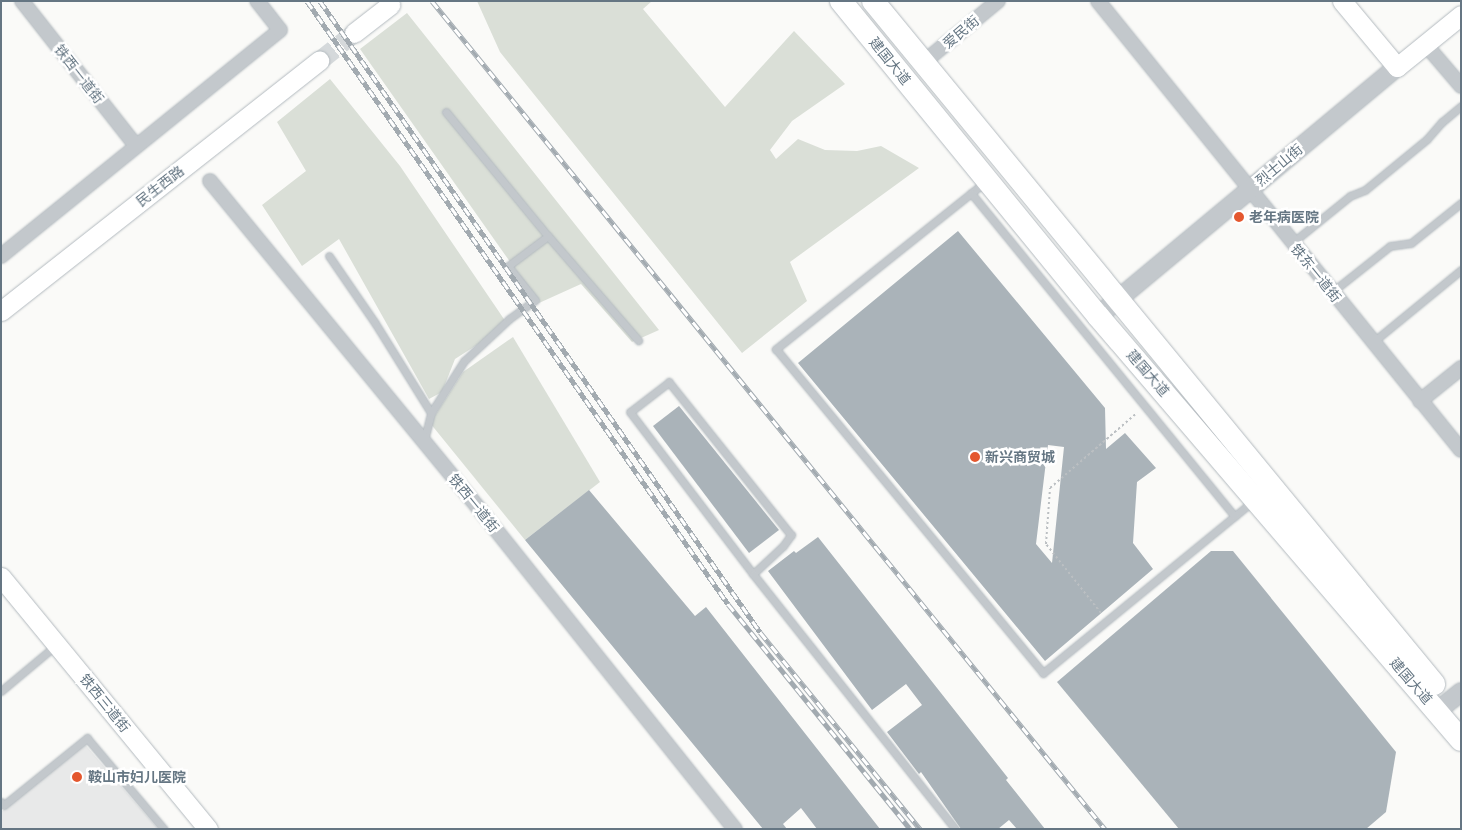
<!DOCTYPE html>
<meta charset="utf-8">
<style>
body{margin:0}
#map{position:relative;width:1462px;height:830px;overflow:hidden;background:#fafaf8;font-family:Lato,"Noto Sans SC",sans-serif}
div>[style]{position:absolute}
.built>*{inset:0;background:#e8e9e9}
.green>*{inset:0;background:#dadfd7}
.building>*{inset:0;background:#aab3b9}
.secondary-tunnel>*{height:19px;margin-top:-9.5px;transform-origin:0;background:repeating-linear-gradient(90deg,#d5d9db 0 19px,transparent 0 28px)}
.path>*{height:2px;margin-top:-1px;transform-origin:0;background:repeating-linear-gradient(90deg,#bbbfc2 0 2.5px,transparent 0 5px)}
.roads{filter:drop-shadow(0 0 1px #b3babf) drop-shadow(0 0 1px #b3babf)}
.service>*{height:7px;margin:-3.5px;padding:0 3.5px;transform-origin:3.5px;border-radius:3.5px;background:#c3c8cc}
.minor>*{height:14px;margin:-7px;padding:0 7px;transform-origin:7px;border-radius:7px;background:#c3c8cc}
.tertiary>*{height:18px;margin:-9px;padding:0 9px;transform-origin:9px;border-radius:9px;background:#c3c8cc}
.secondary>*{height:19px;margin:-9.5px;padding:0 9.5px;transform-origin:9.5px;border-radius:9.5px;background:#fff}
.trunk>*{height:22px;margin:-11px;padding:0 11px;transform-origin:11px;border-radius:11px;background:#fff}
.rail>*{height:5px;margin-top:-2.5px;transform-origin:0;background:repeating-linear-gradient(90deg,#fff 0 9px,#a2aab0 0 18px);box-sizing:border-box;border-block:1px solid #a2aab0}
.dots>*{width:14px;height:14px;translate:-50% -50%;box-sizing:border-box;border:2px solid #fff;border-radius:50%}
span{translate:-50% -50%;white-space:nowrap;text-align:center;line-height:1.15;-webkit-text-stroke:5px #fff;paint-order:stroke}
.street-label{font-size:14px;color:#657683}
.poi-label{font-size:14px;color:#657683;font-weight:700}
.left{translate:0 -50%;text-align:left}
.frame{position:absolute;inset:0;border:2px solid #657683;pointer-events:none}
</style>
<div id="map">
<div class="built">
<i style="clip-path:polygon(82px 741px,158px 829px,1px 829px,1px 812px)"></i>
</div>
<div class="green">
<i style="clip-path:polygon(477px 1px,652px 1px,643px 9px,725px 107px,794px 31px,845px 84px,792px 121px,770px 150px,776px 159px,798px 139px,825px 150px,857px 151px,881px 146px,919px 168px,790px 262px,807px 301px,742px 353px,500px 52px)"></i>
<i style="clip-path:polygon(407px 13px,659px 330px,632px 342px,581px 284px,539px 303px,360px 49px)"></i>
<i style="clip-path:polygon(330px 79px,400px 166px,508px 325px,455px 359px,442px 392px,429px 399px,339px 239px,302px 266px,262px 205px,306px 171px,277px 122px)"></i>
<i style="clip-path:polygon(513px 337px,600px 482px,525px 540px,430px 423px,463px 372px)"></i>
</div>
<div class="building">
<i style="clip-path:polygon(evenodd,958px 231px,1105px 408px,1106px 449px,1125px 433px,1156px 468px,1137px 482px,1133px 543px,1153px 569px,1045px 661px,798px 363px,958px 231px,1048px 445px,1064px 447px,1052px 563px,1036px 544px,1048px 445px)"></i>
<i style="clip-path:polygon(679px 406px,779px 530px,749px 553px,653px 426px)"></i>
<i style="clip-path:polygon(589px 490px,695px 616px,706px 607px,880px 829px,817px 829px,801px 808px,783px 824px,787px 829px,763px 829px,525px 540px)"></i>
<i style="clip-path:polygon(818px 537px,1008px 778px,1006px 780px,1045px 829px,1017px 829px,1009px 820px,998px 829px,961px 829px,921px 772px,919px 774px,887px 732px,922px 705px,906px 684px,872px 710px,768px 571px,794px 551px,796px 553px)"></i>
<i style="clip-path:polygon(1211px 551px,1233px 551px,1396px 752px,1386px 812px,1366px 829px,1179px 829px,1057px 682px)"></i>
</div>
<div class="secondary-tunnel">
<i style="left:319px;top:61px;width:45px;rotate:-38.7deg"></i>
</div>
<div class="path">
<i style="left:1101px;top:613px;width:88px;rotate:-128.6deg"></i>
<i style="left:1046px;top:544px;width:56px;rotate:-85.9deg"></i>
<i style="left:1050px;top:488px;width:115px;rotate:-40.8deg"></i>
</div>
<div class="roads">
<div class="service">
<i style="left:446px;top:112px;width:161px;rotate:50.6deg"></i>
<i style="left:548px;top:236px;width:138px;rotate:49.1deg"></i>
<i style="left:985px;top:182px;width:268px;rotate:141.4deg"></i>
<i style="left:776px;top:349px;width:420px;rotate:50.5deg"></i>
<i style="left:1043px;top:673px;width:271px;rotate:-39.3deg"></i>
<i style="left:971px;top:193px;width:417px;rotate:50.8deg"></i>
<i style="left:1292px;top:243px;width:75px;rotate:-39deg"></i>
<i style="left:1350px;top:196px;width:16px;rotate:-22deg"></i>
<i style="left:1365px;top:190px;width:80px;rotate:-39.4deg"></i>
<i style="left:1427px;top:139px;width:23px;rotate:-49deg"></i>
<i style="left:1442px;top:122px;width:25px;rotate:-40deg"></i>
<i style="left:329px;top:256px;width:81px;rotate:55.5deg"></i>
<i style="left:375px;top:323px;width:106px;rotate:58.1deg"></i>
<i style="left:431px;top:413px;width:29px;rotate:104deg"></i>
<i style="left:1332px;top:292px;width:74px;rotate:-38.4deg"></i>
<i style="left:1390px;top:246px;width:21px;rotate:-8deg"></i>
<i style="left:1411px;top:243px;width:64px;rotate:-38.7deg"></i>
<i style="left:1373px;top:342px;width:114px;rotate:-39.3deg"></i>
<i style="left:431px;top:413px;width:62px;rotate:-57.6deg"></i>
<i style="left:464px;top:361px;width:62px;rotate:-43deg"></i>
<i style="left:509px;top:319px;width:32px;rotate:-36deg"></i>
<i style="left:535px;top:300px;width:43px;rotate:-128.5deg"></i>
<i style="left:508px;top:266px;width:50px;rotate:-36.9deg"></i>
<i style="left:753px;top:574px;width:41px;rotate:-43deg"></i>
<i style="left:783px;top:546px;width:14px;rotate:-54deg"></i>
<i style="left:791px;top:535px;width:196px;rotate:-128.6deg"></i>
<i style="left:669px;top:382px;width:49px;rotate:142.4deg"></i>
<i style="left:630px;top:412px;width:203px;rotate:52.8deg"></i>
<i style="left:753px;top:574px;width:325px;rotate:51.6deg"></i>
<i style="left:1px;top:691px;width:72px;rotate:-39.9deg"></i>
<i style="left:1px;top:802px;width:4px;rotate:45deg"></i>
<i style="left:4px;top:805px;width:107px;rotate:-38.9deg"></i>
<i style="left:87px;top:738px;width:119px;rotate:49.8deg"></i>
</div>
<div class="minor">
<i style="left:22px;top:1px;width:184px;rotate:51.8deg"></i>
<i style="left:1098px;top:1px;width:577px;rotate:51.05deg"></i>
<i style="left:1426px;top:45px;width:54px;rotate:49.5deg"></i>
<i style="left:924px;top:62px;width:96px;rotate:-39.5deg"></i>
<i style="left:210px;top:181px;width:427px;rotate:50.6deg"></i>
<i style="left:481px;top:511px;width:407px;rotate:51.4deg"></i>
<i style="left:1px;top:256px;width:359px;rotate:-39deg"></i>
<i style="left:280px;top:30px;width:37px;rotate:-128deg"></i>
<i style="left:1420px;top:401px;width:53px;rotate:-38.8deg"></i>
</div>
<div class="tertiary">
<i style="left:1098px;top:316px;width:389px;rotate:-39.8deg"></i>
<i style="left:1437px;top:711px;width:31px;rotate:-38deg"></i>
</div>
<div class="secondary">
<i style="left:1342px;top:1px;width:86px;rotate:50.2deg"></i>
<i style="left:1397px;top:67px;width:82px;rotate:-39.1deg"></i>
<i style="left:354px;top:33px;width:46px;rotate:-37.9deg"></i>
<i style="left:1px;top:311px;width:405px;rotate:-38.2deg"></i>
<i style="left:1px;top:577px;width:326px;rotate:50.6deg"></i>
</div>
<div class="trunk">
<i style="left:841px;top:1px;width:407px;rotate:50.8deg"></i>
<i style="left:1098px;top:316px;width:558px;rotate:49.43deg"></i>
<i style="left:873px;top:1px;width:884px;rotate:50.6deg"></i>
</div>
</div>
<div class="rail">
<i style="left:307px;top:1px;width:735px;rotate:55.08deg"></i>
<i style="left:728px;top:604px;width:289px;rotate:51deg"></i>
<i style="left:320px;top:1px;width:769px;rotate:55.11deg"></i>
<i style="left:760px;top:632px;width:254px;rotate:50.9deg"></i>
<i style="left:432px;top:1px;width:1067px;rotate:50.9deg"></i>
</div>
<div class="dots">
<i style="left:1239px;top:217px;background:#e4572e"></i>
<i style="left:975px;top:457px;background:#e4572e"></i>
<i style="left:77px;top:777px;background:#e4572e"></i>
</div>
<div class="street-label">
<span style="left:961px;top:32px;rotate:-40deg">爱民街</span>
<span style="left:890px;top:61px;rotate:51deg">建国大道</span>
<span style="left:79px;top:74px;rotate:52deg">铁西一道街</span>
<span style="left:1279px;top:165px;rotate:-40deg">烈士山街</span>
<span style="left:160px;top:186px;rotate:-38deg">民生西路</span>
<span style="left:1316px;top:273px;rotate:51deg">铁东一道街</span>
<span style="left:1148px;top:373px;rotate:49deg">建国大道</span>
<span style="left:474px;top:503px;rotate:51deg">铁西一道街</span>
<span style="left:1411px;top:681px;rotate:49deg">建国大道</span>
<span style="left:105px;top:703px;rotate:51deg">铁西三道街</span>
</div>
<div class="poi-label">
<span class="left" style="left:1249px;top:217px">老年病医院</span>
<span class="left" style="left:985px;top:457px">新兴商贸城</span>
<span class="left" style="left:88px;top:777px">鞍山市妇儿医院</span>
</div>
<div class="frame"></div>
</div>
